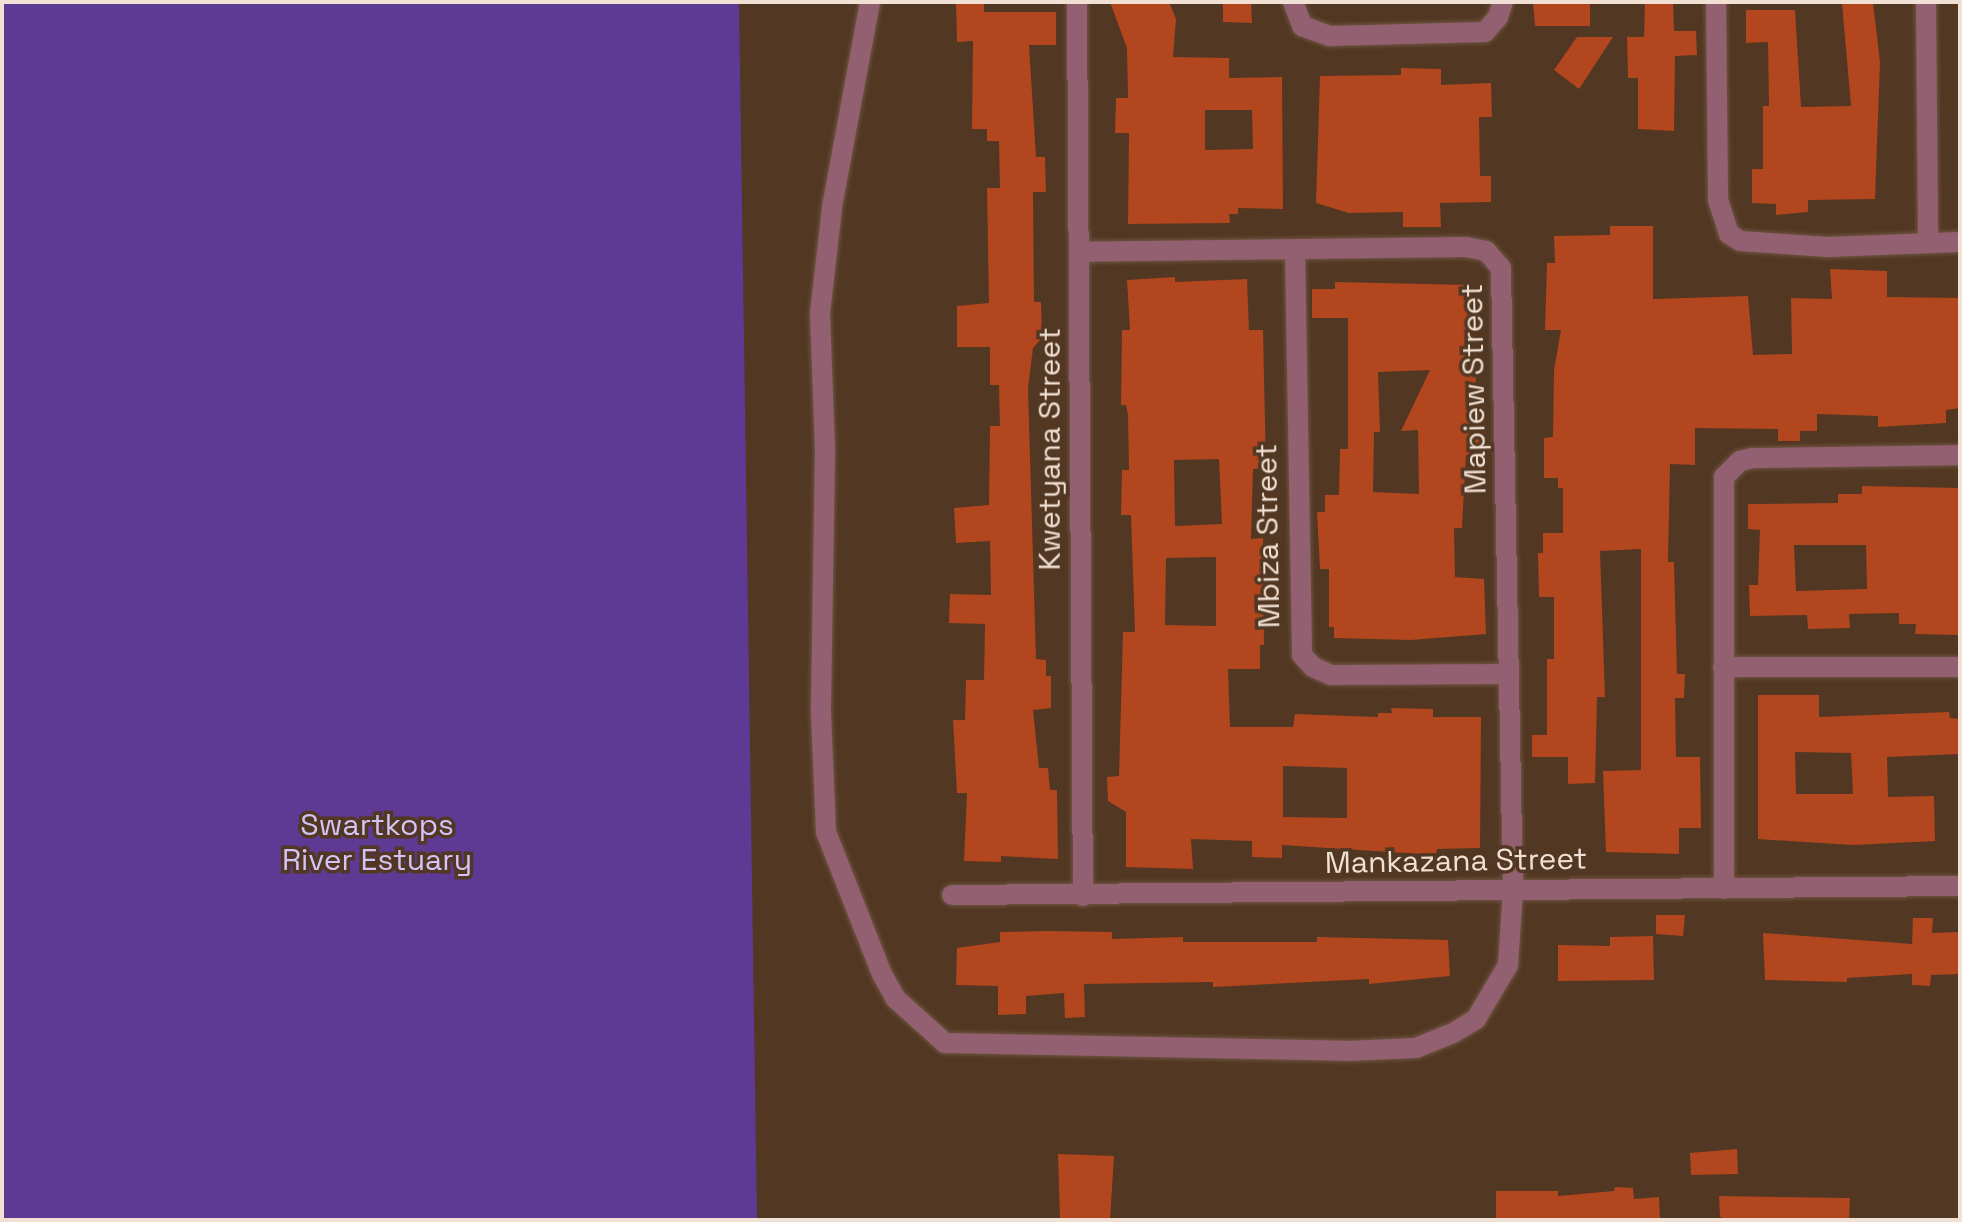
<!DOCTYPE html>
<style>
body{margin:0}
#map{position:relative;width:1962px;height:1222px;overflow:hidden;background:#523722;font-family:"Space Grotesk",sans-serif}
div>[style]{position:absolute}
.green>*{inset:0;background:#5f3a95}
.building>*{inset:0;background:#b2461e}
.roads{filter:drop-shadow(0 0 2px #6f5542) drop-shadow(0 0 2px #6f5542)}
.minor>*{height:20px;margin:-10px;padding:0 10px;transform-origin:10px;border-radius:10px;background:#926070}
span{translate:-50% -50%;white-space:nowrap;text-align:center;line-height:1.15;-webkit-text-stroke:7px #523722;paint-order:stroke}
.street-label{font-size:30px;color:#f1e0d4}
.park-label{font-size:30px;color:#d3c3f6}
.frame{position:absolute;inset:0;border:4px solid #f1e0d4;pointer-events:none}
</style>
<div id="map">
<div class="green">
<i style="clip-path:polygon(2px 2px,739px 2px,757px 1220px,2px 1220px)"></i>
</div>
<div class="building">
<i style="clip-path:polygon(956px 2px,984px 2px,984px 12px,1056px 12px,1056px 45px,1029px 45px,1036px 157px,1045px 157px,1046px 192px,1033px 192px,1034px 302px,1041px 302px,1042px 338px,1033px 348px,1028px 388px,1036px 659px,1046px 660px,1046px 676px,1051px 676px,1051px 708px,1033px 710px,1039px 768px,1048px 768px,1050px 790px,1057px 790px,1058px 859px,1001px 856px,1001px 862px,964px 861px,967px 793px,957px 793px,953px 720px,965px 720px,966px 680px,984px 680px,985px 624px,949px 623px,950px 594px,991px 595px,990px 541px,956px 543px,954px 508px,989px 505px,990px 426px,1000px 426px,999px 385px,990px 385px,990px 347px,957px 347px,957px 306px,989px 303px,987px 188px,1000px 188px,999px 141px,987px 141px,987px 129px,972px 129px,973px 41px,957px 42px)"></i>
<i style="clip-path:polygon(evenodd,1110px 2px,1169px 2px,1176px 19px,1173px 57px,1229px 58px,1229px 78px,1282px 77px,1283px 209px,1238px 208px,1238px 214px,1229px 214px,1230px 223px,1128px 224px,1129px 133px,1115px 133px,1116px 98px,1128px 98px,1127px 48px,1110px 2px,1205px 110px,1252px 110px,1253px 149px,1205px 150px,1205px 110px)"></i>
<i style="clip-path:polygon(1223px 2px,1251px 2px,1252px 23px,1223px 22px)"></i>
<i style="clip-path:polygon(1533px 2px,1590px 2px,1590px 26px,1535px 26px)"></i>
<i style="clip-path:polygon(1645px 2px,1673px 2px,1674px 31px,1696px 31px,1697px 55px,1675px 56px,1674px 131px,1638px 129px,1638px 78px,1628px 78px,1627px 37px,1644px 37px)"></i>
<i style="clip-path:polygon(1842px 3px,1873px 3px,1880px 62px,1875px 199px,1808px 200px,1808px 212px,1776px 215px,1776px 204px,1752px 203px,1752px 169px,1763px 169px,1763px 106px,1769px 106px,1768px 42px,1746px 43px,1746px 10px,1795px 10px,1801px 107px,1851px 106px)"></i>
<i style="clip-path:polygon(1577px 37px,1613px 37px,1579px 89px,1554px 70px)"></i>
<i style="clip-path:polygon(1401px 68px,1441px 69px,1441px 85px,1491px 83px,1492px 117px,1479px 117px,1480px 176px,1491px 176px,1491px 202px,1440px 203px,1441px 227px,1403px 227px,1403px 212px,1349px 213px,1316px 203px,1320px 76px,1401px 75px)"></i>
<i style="clip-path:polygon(1610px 226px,1653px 226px,1653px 299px,1748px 296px,1753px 355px,1792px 354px,1791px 298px,1832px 299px,1830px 269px,1887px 271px,1887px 297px,1960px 298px,1960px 408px,1946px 410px,1946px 423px,1878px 427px,1878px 416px,1817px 414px,1817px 431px,1800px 431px,1800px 441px,1778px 441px,1778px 429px,1695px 428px,1695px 465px,1670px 464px,1668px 562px,1674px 562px,1677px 674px,1685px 674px,1684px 698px,1675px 698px,1676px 757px,1700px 757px,1701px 828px,1679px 828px,1679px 854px,1606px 852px,1603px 771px,1641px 770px,1641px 549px,1600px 551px,1605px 697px,1597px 697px,1595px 783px,1568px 784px,1568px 757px,1532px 757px,1532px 735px,1547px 735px,1547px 659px,1554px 659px,1554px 597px,1539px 597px,1538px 553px,1543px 553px,1543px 533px,1563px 533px,1563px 488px,1558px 488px,1558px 478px,1544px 478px,1544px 438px,1553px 437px,1554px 370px,1561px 330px,1545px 330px,1547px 263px,1555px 263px,1554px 236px,1610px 235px)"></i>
<i style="clip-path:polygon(evenodd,1175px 277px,1175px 282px,1247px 279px,1249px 330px,1263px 330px,1266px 468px,1253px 469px,1251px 539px,1263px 538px,1264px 645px,1260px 645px,1260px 669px,1228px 669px,1230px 727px,1293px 727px,1295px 714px,1378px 717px,1378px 713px,1392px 713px,1391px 708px,1433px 709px,1433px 717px,1481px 717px,1480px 848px,1437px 849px,1436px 855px,1282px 845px,1282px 858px,1252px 857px,1252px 841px,1191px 839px,1193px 869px,1126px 867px,1126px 812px,1108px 801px,1107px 777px,1119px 776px,1123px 632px,1135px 632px,1131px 515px,1121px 515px,1122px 470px,1129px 470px,1128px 415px,1126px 405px,1121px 405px,1122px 330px,1130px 330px,1127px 280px,1175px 277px,1219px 459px,1222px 524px,1175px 526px,1174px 460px,1219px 459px,1175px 277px,1216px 557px,1216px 626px,1165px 625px,1166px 558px,1216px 557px,1175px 277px,1283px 766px,1347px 768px,1347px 818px,1283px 817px,1283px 766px)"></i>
<i style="clip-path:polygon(evenodd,1335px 282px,1469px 285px,1469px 346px,1477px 346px,1475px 403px,1485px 408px,1486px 455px,1466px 455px,1462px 528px,1454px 528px,1455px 577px,1484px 579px,1486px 634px,1411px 640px,1334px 638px,1334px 627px,1329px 627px,1329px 569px,1320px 569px,1317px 512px,1325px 512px,1325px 495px,1339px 495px,1340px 449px,1348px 449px,1348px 318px,1312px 318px,1312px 289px,1335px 289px,1335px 282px,1430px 370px,1401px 431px,1418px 430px,1419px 494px,1373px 492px,1374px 432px,1380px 432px,1378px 372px,1430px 370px)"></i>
<i style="clip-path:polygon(evenodd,1862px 486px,1960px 488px,1958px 635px,1915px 634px,1916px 624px,1899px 624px,1899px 613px,1849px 614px,1850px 628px,1808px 629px,1807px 615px,1750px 616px,1749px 585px,1758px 585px,1760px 530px,1748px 529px,1748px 504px,1838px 503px,1838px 494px,1862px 494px,1862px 486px,1794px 545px,1866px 545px,1867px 589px,1796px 591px,1794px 545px)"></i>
<i style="clip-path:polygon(evenodd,1758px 695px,1819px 695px,1819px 717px,1949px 712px,1950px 718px,1960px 719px,1960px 754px,1887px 757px,1888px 797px,1934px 796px,1935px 841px,1853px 845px,1758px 839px,1758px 695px,1795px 752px,1851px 753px,1853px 794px,1796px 794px,1795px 752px)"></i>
<i style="clip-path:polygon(1656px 915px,1685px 915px,1683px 936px,1656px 934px)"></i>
<i style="clip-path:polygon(1913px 918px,1933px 918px,1932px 933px,1960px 932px,1960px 974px,1931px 975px,1930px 986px,1912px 985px,1912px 974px,1847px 978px,1847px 982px,1765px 980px,1763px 933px,1912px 944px)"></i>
<i style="clip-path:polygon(1048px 931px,1112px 932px,1112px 939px,1183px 937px,1183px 942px,1317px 942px,1317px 937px,1448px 940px,1450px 976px,1369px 984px,1369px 979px,1213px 987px,1213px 982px,1084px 984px,1085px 1017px,1065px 1018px,1064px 993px,1026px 996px,1026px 1014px,998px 1015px,998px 986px,956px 985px,957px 948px,1000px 942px,1000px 932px)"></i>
<i style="clip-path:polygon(1653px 936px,1654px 980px,1558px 981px,1558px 945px,1610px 946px,1610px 937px)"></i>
<i style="clip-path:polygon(1737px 1149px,1738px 1174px,1691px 1175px,1690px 1153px)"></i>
<i style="clip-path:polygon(1058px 1154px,1114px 1156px,1110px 1220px,1060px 1220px)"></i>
<i style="clip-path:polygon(1615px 1187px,1633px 1188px,1634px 1199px,1659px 1197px,1660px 1220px,1496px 1220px,1496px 1191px,1558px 1191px,1558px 1196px,1614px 1191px)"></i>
<i style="clip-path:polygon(1719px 1196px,1850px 1198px,1849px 1220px,1731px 1220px,1720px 1217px)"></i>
</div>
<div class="roads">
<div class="minor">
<i style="left:870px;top:2px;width:209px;rotate:100.5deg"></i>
<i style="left:832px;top:208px;width:106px;rotate:96.5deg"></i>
<i style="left:820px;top:313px;width:138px;rotate:87.9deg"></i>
<i style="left:825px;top:451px;width:262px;rotate:90.9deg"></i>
<i style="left:821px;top:713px;width:119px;rotate:87.6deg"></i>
<i style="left:826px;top:832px;width:153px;rotate:68.5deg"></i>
<i style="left:882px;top:974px;width:29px;rotate:61deg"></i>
<i style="left:896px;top:999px;width:66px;rotate:41.9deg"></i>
<i style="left:945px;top:1043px;width:401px;rotate:1.1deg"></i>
<i style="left:1346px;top:1051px;width:70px;rotate:-2.5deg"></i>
<i style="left:1416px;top:1048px;width:40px;rotate:-22deg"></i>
<i style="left:1453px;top:1033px;width:27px;rotate:-31deg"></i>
<i style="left:1476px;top:1019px;width:63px;rotate:-59.3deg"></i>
<i style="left:1508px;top:965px;width:75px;rotate:-86.2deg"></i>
<i style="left:1513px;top:890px;width:622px;rotate:-91.11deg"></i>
<i style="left:1501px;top:268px;width:23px;rotate:-131deg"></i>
<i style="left:1486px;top:251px;width:20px;rotate:-169deg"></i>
<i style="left:1466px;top:247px;width:386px;rotate:179.3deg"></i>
<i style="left:1077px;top:2px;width:894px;rotate:89.62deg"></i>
<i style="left:1293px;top:2px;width:26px;rotate:69deg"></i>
<i style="left:1302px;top:26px;width:30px;rotate:20deg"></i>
<i style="left:1330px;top:36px;width:155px;rotate:-1.5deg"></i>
<i style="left:1485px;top:32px;width:20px;rotate:-49deg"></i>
<i style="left:1498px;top:17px;width:16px;rotate:-72deg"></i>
<i style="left:1716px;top:2px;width:198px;rotate:89.4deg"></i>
<i style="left:1718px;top:200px;width:36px;rotate:72deg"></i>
<i style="left:1729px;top:234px;width:13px;rotate:32deg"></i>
<i style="left:1740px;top:241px;width:88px;rotate:3.9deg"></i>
<i style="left:1828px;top:247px;width:132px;rotate:-2.2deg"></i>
<i style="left:1926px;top:2px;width:240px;rotate:89.5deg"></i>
<i style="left:1295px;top:250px;width:405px;rotate:89deg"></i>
<i style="left:1302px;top:655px;width:16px;rotate:47deg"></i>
<i style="left:1313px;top:667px;width:20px;rotate:24deg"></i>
<i style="left:1331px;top:675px;width:177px;rotate:-0.3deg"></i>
<i style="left:1723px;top:667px;width:237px"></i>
<i style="left:1724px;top:889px;width:412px;rotate:-90deg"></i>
<i style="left:1724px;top:477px;width:23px;rotate:-45deg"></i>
<i style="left:1740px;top:461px;width:13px;rotate:-13deg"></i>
<i style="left:1753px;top:458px;width:207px;rotate:-0.8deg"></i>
<i style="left:952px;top:895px;width:1008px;rotate:-0.51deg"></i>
</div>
</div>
<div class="street-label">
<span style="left:1474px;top:389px;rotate:-91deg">Mapiew Street</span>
<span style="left:1050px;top:449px;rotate:-90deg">Kwetyana Street</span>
<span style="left:1268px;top:536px;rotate:-91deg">Mbiza Street</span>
<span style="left:1456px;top:861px;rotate:-1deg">Mankazana Street</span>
</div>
<div class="park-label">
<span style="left:377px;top:842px">Swartkops<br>River Estuary</span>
</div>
<div class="frame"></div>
</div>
